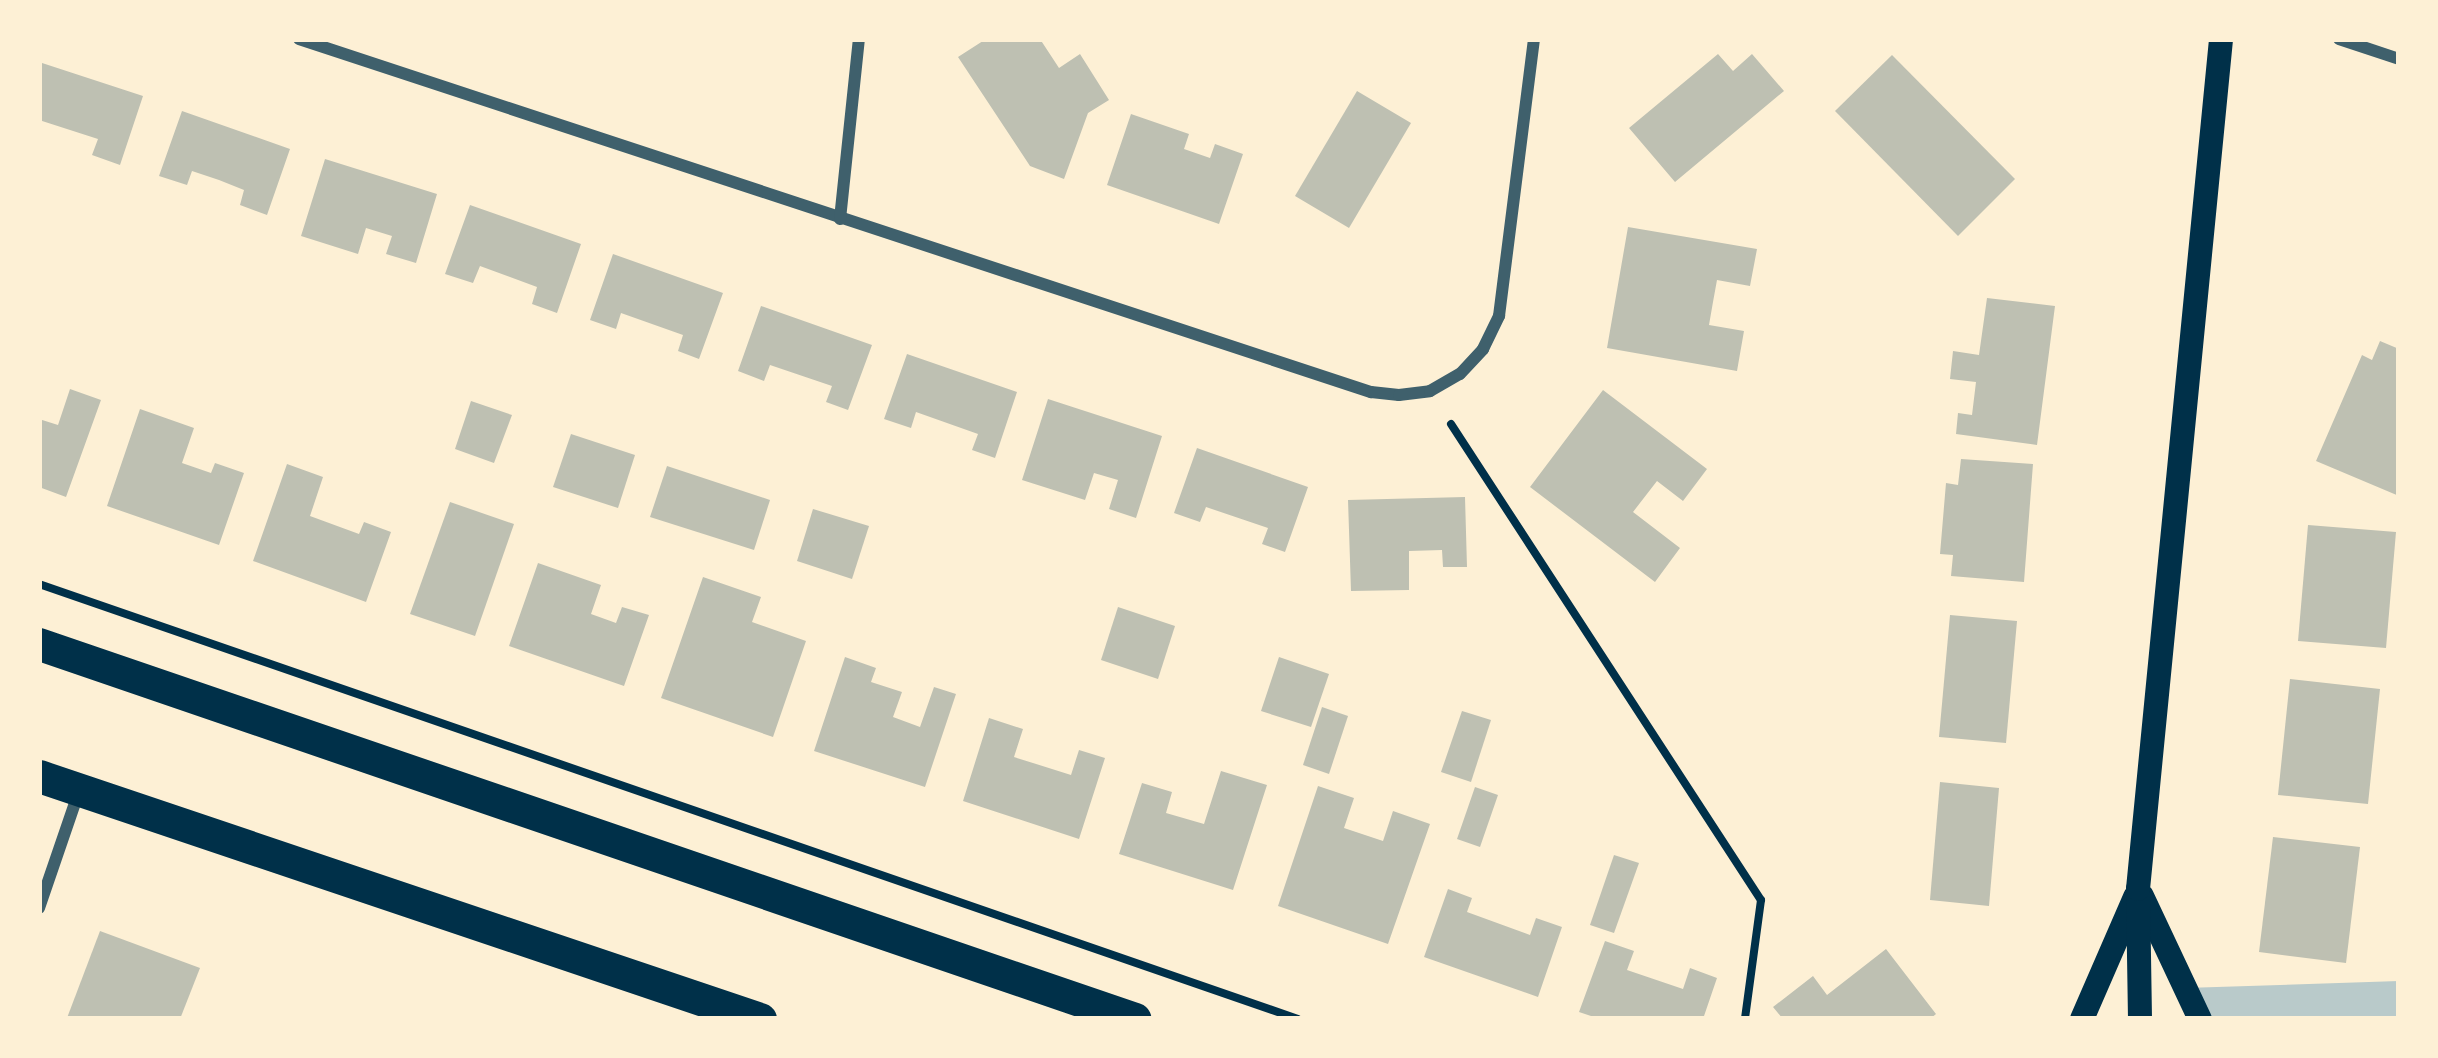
<!DOCTYPE html>
<style>
body{margin:0}
#map{position:relative;width:2438px;height:1058px;overflow:hidden;background:#fdf0d5;font-family:Jost,sans-serif}
div>[style]{position:absolute}
.green>*{inset:0;background:#b9caca}
.building>*{inset:0;background:#bec0b2}
.path>*{height:8px;margin:-4px;padding:0 4px;transform-origin:4px;border-radius:4px;background:#003049}
.minor>*{height:12px;margin:-6px;padding:0 6px;transform-origin:6px;border-radius:6px;background:#3f606c}
.secondary>*{height:24px;margin:-12px;padding:0 12px;transform-origin:12px;border-radius:12px;background:#003049}
.trunk>*{height:33px;margin:-16.5px;padding:0 16.5px;transform-origin:16.5px;border-radius:16.5px;background:#003049}
span{translate:-50% -50%;white-space:nowrap;text-align:center;line-height:1.15;-webkit-text-stroke:9px #fdf0d5;paint-order:stroke}
.frame{position:absolute;inset:0;border:42px solid #fdf0d5;pointer-events:none}
</style>
<div id="map">
<div class="green">
<i style="clip-path:polygon(2399px 981px,2399px 1019px,2200px 1019px,2185px 988px)"></i>
</div>
<div class="building">
<i style="clip-path:polygon(986px 39px,1040px 39px,1059px 68px,1080px 54px,1109px 100px,1088px 113px,1064px 179px,1030px 166px,958px 57px)"></i>
<i style="clip-path:polygon(1718px 54px,1733px 71px,1752px 54px,1784px 91px,1675px 182px,1629px 128px)"></i>
<i style="clip-path:polygon(1892px 55px,2015px 179px,1958px 236px,1835px 111px)"></i>
<i style="clip-path:polygon(39px 62px,143px 96px,120px 165px,92px 155px,98px 139px,39px 120px)"></i>
<i style="clip-path:polygon(1357px 91px,1411px 123px,1349px 228px,1295px 196px)"></i>
<i style="clip-path:polygon(182px 111px,290px 149px,267px 215px,240px 205px,244px 190px,219px 180px,192px 171px,187px 185px,159px 176px)"></i>
<i style="clip-path:polygon(1131px 114px,1189px 134px,1184px 149px,1210px 158px,1215px 144px,1243px 154px,1219px 224px,1107px 185px)"></i>
<i style="clip-path:polygon(325px 159px,437px 194px,416px 263px,386px 254px,392px 236px,366px 228px,358px 254px,301px 236px)"></i>
<i style="clip-path:polygon(470px 205px,581px 244px,557px 313px,532px 304px,537px 287px,480px 266px,473px 283px,445px 274px)"></i>
<i style="clip-path:polygon(1628px 227px,1757px 249px,1750px 286px,1717px 280px,1713px 302px,1709px 325px,1744px 331px,1737px 371px,1607px 348px)"></i>
<i style="clip-path:polygon(613px 254px,723px 293px,699px 359px,678px 351px,683px 335px,621px 313px,616px 329px,590px 320px)"></i>
<i style="clip-path:polygon(1987px 298px,2055px 306px,2037px 445px,1956px 434px,1958px 413px,1972px 415px,1976px 382px,1950px 379px,1953px 351px,1979px 355px)"></i>
<i style="clip-path:polygon(761px 306px,872px 345px,848px 410px,826px 402px,832px 386px,770px 365px,764px 381px,738px 371px)"></i>
<i style="clip-path:polygon(2380px 341px,2399px 349px,2399px 496px,2316px 461px,2362px 355px,2372px 360px)"></i>
<i style="clip-path:polygon(907px 354px,1017px 392px,995px 458px,972px 450px,978px 434px,916px 412px,911px 428px,884px 419px)"></i>
<i style="clip-path:polygon(70px 389px,101px 400px,66px 497px,39px 487px,39px 419px,58px 425px)"></i>
<i style="clip-path:polygon(1603px 390px,1707px 469px,1683px 501px,1657px 481px,1633px 512px,1680px 548px,1655px 582px,1530px 487px)"></i>
<i style="clip-path:polygon(1048px 399px,1162px 436px,1136px 518px,1109px 509px,1118px 480px,1094px 473px,1085px 500px,1022px 480px)"></i>
<i style="clip-path:polygon(471px 401px,512px 415px,494px 463px,455px 449px)"></i>
<i style="clip-path:polygon(140px 409px,194px 428px,182px 463px,211px 473px,215px 463px,244px 473px,219px 545px,107px 506px)"></i>
<i style="clip-path:polygon(571px 434px,635px 455px,618px 508px,553px 487px)"></i>
<i style="clip-path:polygon(1197px 448px,1308px 487px,1285px 552px,1262px 544px,1268px 528px,1206px 507px,1200px 522px,1174px 513px)"></i>
<i style="clip-path:polygon(1961px 459px,2033px 464px,2024px 582px,1951px 576px,1953px 555px,1940px 554px,1946px 483px,1958px 485px)"></i>
<i style="clip-path:polygon(287px 464px,323px 477px,310px 516px,359px 534px,364px 522px,391px 532px,366px 602px,253px 561px)"></i>
<i style="clip-path:polygon(667px 466px,770px 500px,754px 550px,650px 517px)"></i>
<i style="clip-path:polygon(1465px 497px,1467px 567px,1443px 567px,1442px 550px,1409px 551px,1409px 590px,1351px 591px,1348px 500px)"></i>
<i style="clip-path:polygon(450px 502px,514px 524px,475px 636px,410px 614px)"></i>
<i style="clip-path:polygon(813px 509px,869px 526px,852px 579px,797px 561px)"></i>
<i style="clip-path:polygon(2308px 525px,2396px 532px,2386px 648px,2298px 641px)"></i>
<i style="clip-path:polygon(538px 563px,601px 585px,591px 614px,616px 623px,622px 607px,649px 615px,624px 686px,509px 646px)"></i>
<i style="clip-path:polygon(703px 577px,761px 597px,752px 622px,806px 641px,773px 737px,661px 698px)"></i>
<i style="clip-path:polygon(1118px 607px,1175px 626px,1158px 679px,1101px 660px)"></i>
<i style="clip-path:polygon(1950px 615px,2017px 621px,2006px 743px,1939px 737px)"></i>
<i style="clip-path:polygon(845px 657px,876px 668px,871px 682px,902px 692px,893px 717px,920px 727px,934px 687px,956px 694px,925px 787px,814px 751px)"></i>
<i style="clip-path:polygon(1279px 657px,1329px 674px,1311px 727px,1261px 711px)"></i>
<i style="clip-path:polygon(2290px 679px,2380px 689px,2368px 804px,2278px 795px)"></i>
<i style="clip-path:polygon(1322px 707px,1348px 716px,1329px 774px,1303px 765px)"></i>
<i style="clip-path:polygon(1462px 711px,1491px 720px,1471px 782px,1441px 772px)"></i>
<i style="clip-path:polygon(989px 718px,1023px 729px,1014px 757px,1071px 775px,1079px 750px,1105px 758px,1079px 839px,963px 801px)"></i>
<i style="clip-path:polygon(1221px 771px,1267px 785px,1233px 890px,1119px 854px,1142px 783px,1172px 792px,1166px 813px,1204px 824px)"></i>
<i style="clip-path:polygon(1940px 782px,1999px 788px,1989px 906px,1930px 900px)"></i>
<i style="clip-path:polygon(1318px 786px,1354px 798px,1344px 828px,1383px 841px,1393px 811px,1430px 824px,1388px 944px,1278px 906px)"></i>
<i style="clip-path:polygon(1475px 787px,1498px 795px,1480px 847px,1457px 839px)"></i>
<i style="clip-path:polygon(2273px 837px,2360px 847px,2346px 963px,2259px 952px)"></i>
<i style="clip-path:polygon(1614px 855px,1639px 863px,1614px 933px,1590px 925px)"></i>
<i style="clip-path:polygon(1448px 889px,1472px 898px,1467px 912px,1530px 935px,1536px 918px,1562px 927px,1538px 997px,1424px 957px)"></i>
<i style="clip-path:polygon(100px 931px,200px 968px,180px 1019px,67px 1018px)"></i>
<i style="clip-path:polygon(1605px 941px,1634px 951px,1627px 970px,1683px 989px,1690px 968px,1717px 978px,1703px 1019px,1600px 1019px,1579px 1012px)"></i>
<i style="clip-path:polygon(1886px 949px,1936px 1014px,1930px 1019px,1783px 1019px,1773px 1007px,1813px 976px,1827px 995px)"></i>
</div>
<div class="path">
<i style="left:1451px;top:424px;width:568px;rotate:56.93deg"></i>
<i style="left:1761px;top:900px;width:120px;rotate:97.7deg"></i>
<i style="left:39px;top:584px;width:1332px;rotate:19.06deg"></i>
</div>
<div class="minor">
<i style="left:299px;top:39px;width:1129px;rotate:18.23deg"></i>
<i style="left:1371px;top:392px;width:28px;rotate:6deg"></i>
<i style="left:1399px;top:395px;width:31px;rotate:-7deg"></i>
<i style="left:1430px;top:391px;width:34px;rotate:-30deg"></i>
<i style="left:1460px;top:374px;width:34px;rotate:-47deg"></i>
<i style="left:1483px;top:349px;width:37px;rotate:-64deg"></i>
<i style="left:1499px;top:316px;width:279px;rotate:-82.8deg"></i>
<i style="left:2339px;top:39px;width:63px;rotate:18.4deg"></i>
<i style="left:840px;top:219px;width:181px;rotate:-84deg"></i>
<i style="left:39px;top:908px;width:124px;rotate:-71.1deg"></i>
</div>
<div class="secondary">
<i style="left:2142px;top:896px;width:136px;rotate:64.8deg"></i>
<i style="left:2082px;top:1019px;width:133px;rotate:-66.5deg"></i>
<i style="left:2140px;top:1019px;width:130px;rotate:-90.9deg"></i>
<i style="left:2138px;top:889px;width:854px;rotate:-84.42deg"></i>
</div>
<div class="trunk">
<i style="left:39px;top:644px;width:1158px;rotate:18.89deg"></i>
<i style="left:39px;top:776px;width:761px;rotate:18.63deg"></i>
</div>
<div class="frame"></div>
</div>
